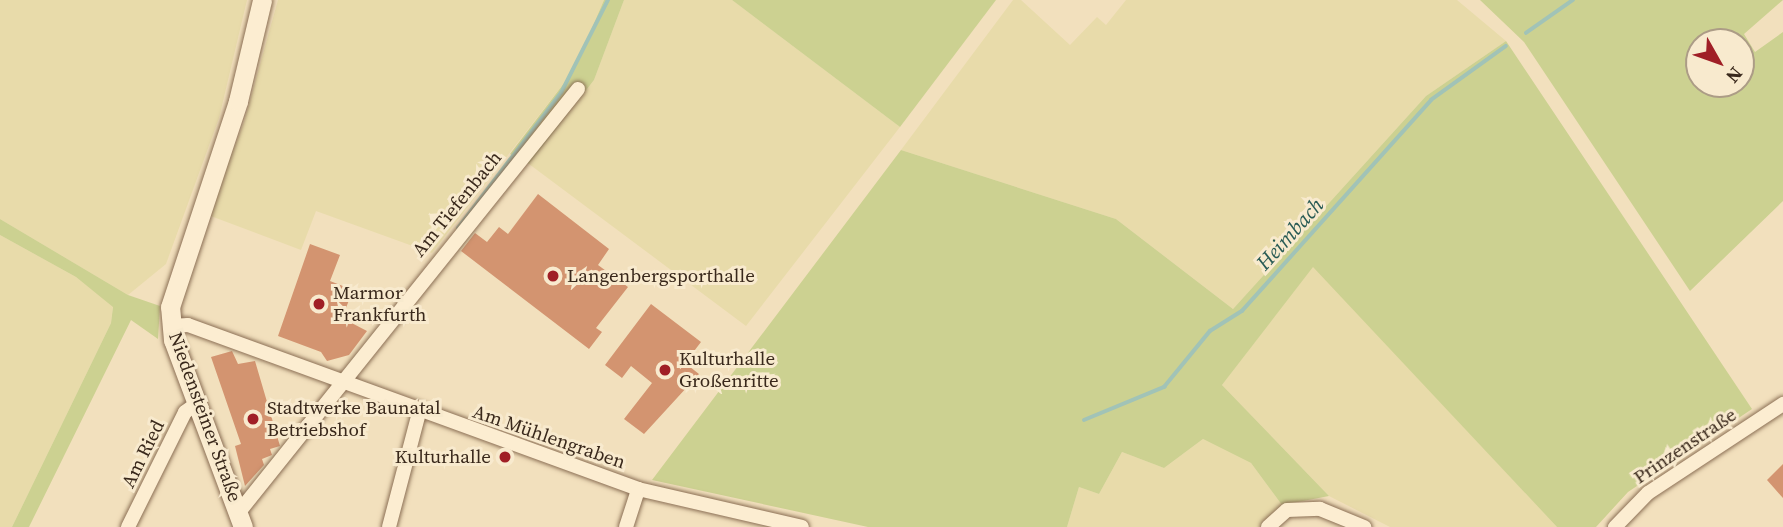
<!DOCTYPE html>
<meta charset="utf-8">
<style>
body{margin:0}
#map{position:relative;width:1783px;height:527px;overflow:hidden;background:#f2e0bd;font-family:"Source Serif 4",serif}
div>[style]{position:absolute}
.farmland>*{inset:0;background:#e8dbaa}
.green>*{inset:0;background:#ccd191}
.stream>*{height:3.5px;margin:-1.75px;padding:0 1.75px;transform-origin:1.75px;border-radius:1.75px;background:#a1c3b7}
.building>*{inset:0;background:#d39470}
.roads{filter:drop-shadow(0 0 2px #8b6f55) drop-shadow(0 0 2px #8b6f55)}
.street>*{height:14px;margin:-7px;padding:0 7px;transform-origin:7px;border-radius:7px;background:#fcedd1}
.secondary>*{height:19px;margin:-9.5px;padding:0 9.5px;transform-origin:9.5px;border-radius:9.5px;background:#fcedd1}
.dots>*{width:19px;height:19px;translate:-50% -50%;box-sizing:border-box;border:4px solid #f8eace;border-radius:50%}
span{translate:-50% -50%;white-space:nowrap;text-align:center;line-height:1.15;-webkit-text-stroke:6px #f8eace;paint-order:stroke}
.street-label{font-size:19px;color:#39281b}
.poi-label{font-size:19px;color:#39281b}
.left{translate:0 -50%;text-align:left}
.right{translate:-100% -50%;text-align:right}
.water-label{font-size:21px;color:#295b55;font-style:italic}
.north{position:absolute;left:1685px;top:28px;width:70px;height:70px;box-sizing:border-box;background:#f8eace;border:2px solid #ac9c86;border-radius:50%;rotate:130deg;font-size:19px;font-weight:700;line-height:28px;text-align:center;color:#39281b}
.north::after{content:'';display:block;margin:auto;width:24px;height:32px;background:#a01f26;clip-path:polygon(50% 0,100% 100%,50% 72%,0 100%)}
</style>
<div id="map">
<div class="farmland">
<i style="clip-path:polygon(0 0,247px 0,219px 118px,166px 264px,128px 295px,0 219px)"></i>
<i style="clip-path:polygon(278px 0,604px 0,574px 70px,432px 253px,316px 211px,301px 250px,208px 215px,244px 122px)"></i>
<i style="clip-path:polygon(624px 0,732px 0,900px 127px,746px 326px,529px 164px,594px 80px)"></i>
<i style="clip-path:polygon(1013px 0,1021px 0,1070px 45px,1097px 17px,1106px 25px,1126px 0,1457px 0,1506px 41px,1426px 96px,1233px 309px,1116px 219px,901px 150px)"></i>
<i style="clip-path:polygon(0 235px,76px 277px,113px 306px,111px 323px,12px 527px,0 527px)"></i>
<i style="clip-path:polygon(1313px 266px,1557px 527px,1390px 527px,1329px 496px,1222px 385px)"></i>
<i style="clip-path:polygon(1203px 439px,1251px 463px,1282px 505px,1260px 527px,1067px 527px,1079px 487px,1099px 494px,1122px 452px,1164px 468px)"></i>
</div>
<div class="green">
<i style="clip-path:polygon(604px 0,624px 0,594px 80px,529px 164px,510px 154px,574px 70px)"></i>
<i style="clip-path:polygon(732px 0,996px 0,900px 127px)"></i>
<i style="clip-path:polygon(evenodd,1480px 0,1783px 0,1744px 34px,1755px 52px,1783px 32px,1783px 201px,1690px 291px,1524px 42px,1480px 0,1699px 42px,1741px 42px,1741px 84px,1699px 84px,1699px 42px)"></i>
<i style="clip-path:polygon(1506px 41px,1752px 409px,1628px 492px,1596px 527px,1557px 527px,1313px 267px,1222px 385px,1329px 496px,1282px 505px,1251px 463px,1203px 439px,1164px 468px,1122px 452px,1099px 494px,1079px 487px,1067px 527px,868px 527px,652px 480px,901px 150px,1116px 219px,1233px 309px,1426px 96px)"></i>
<i style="clip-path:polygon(0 219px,128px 295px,160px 306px,158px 339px,131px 320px,29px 527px,12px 527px,111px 323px,113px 307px,76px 277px,0 235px)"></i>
</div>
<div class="stream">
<i style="left:1526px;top:33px;width:57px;rotate:-35.1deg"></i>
<i style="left:458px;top:228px;width:170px;rotate:-52.7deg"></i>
<i style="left:561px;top:93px;width:104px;rotate:-63.2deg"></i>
<i style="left:1084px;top:420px;width:87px;rotate:-22.4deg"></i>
<i style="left:1164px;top:387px;width:72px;rotate:-50.6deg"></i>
<i style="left:1210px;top:331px;width:38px;rotate:-32deg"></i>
<i style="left:1242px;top:311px;width:283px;rotate:-48.1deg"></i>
<i style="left:1431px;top:100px;width:92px;rotate:-35.8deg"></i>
</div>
<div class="building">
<i style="clip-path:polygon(538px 194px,609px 249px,598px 265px,628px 287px,596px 328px,602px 332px,589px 349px,461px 251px,475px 233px,487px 242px,499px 227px,508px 234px)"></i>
<i style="clip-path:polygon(310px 244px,340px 255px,330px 281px,353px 290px,342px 318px,367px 331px,349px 355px,327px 361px,321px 352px,278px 336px)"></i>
<i style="clip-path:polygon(651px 304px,701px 342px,685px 363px,699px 374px,644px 434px,624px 419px,652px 383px,631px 366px,622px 378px,605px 365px)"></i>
<i style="clip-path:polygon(232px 351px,238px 364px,255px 361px,280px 446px,270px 449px,272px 455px,262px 459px,264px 465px,245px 486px,235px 446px,241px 444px,211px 357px)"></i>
<i style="clip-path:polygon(1783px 464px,1783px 498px,1767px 480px)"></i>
</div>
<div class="roads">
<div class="street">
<i style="left:171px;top:326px;width:17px;rotate:-3deg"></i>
<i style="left:188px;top:325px;width:479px;rotate:20deg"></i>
<i style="left:638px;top:489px;width:168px;rotate:13deg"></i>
<i style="left:239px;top:512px;width:542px;rotate:-51.29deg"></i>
<i style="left:128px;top:527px;width:128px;rotate:-63.6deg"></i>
<i style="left:185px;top:412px;width:16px;rotate:-35deg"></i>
<i style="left:389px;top:527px;width:118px;rotate:-75.3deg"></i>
<i style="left:626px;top:527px;width:40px;rotate:-72deg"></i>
<i style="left:1268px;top:527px;width:25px;rotate:-42deg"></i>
<i style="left:1287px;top:510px;width:33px;rotate:-2deg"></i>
<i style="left:1320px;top:509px;width:48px;rotate:22.2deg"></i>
<i style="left:1615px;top:527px;width:47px;rotate:-45.9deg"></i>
<i style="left:1648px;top:493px;width:162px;rotate:-33.4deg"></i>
</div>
<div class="secondary">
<i style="left:243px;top:527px;width:200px;rotate:-110.5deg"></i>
<i style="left:173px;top:340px;width:33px;rotate:-95deg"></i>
<i style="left:170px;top:307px;width:217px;rotate:-71.7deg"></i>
<i style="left:238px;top:101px;width:104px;rotate:-76.6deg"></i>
</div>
</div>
<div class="dots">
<i style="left:553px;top:276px;background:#a01f26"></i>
<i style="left:319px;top:304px;background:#a01f26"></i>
<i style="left:665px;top:370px;background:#a01f26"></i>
<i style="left:253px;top:419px;background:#a01f26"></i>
<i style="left:505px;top:457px;background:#a01f26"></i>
</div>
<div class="street-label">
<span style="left:457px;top:204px;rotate:-51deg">Am Tiefenbach</span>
<span style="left:205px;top:417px;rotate:70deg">Niedensteiner Straße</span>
<span style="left:549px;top:437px;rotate:19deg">Am Mühlengraben</span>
<span style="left:1685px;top:446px;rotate:-34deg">Prinzenstraße</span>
<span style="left:143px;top:454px;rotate:-64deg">Am Ried</span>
</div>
<div class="poi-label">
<span class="left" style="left:567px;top:276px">Langenbergsporthalle</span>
<span class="left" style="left:333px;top:304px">Marmor<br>Frankfurth</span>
<span class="left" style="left:679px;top:370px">Kulturhalle<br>Großenritte</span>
<span class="left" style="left:267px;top:419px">Stadtwerke Baunatal<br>Betriebshof</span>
<span class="right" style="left:491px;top:457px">Kulturhalle</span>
</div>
<div class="water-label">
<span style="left:1290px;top:234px;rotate:-48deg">Heimbach</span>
</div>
<div class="north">N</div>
</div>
